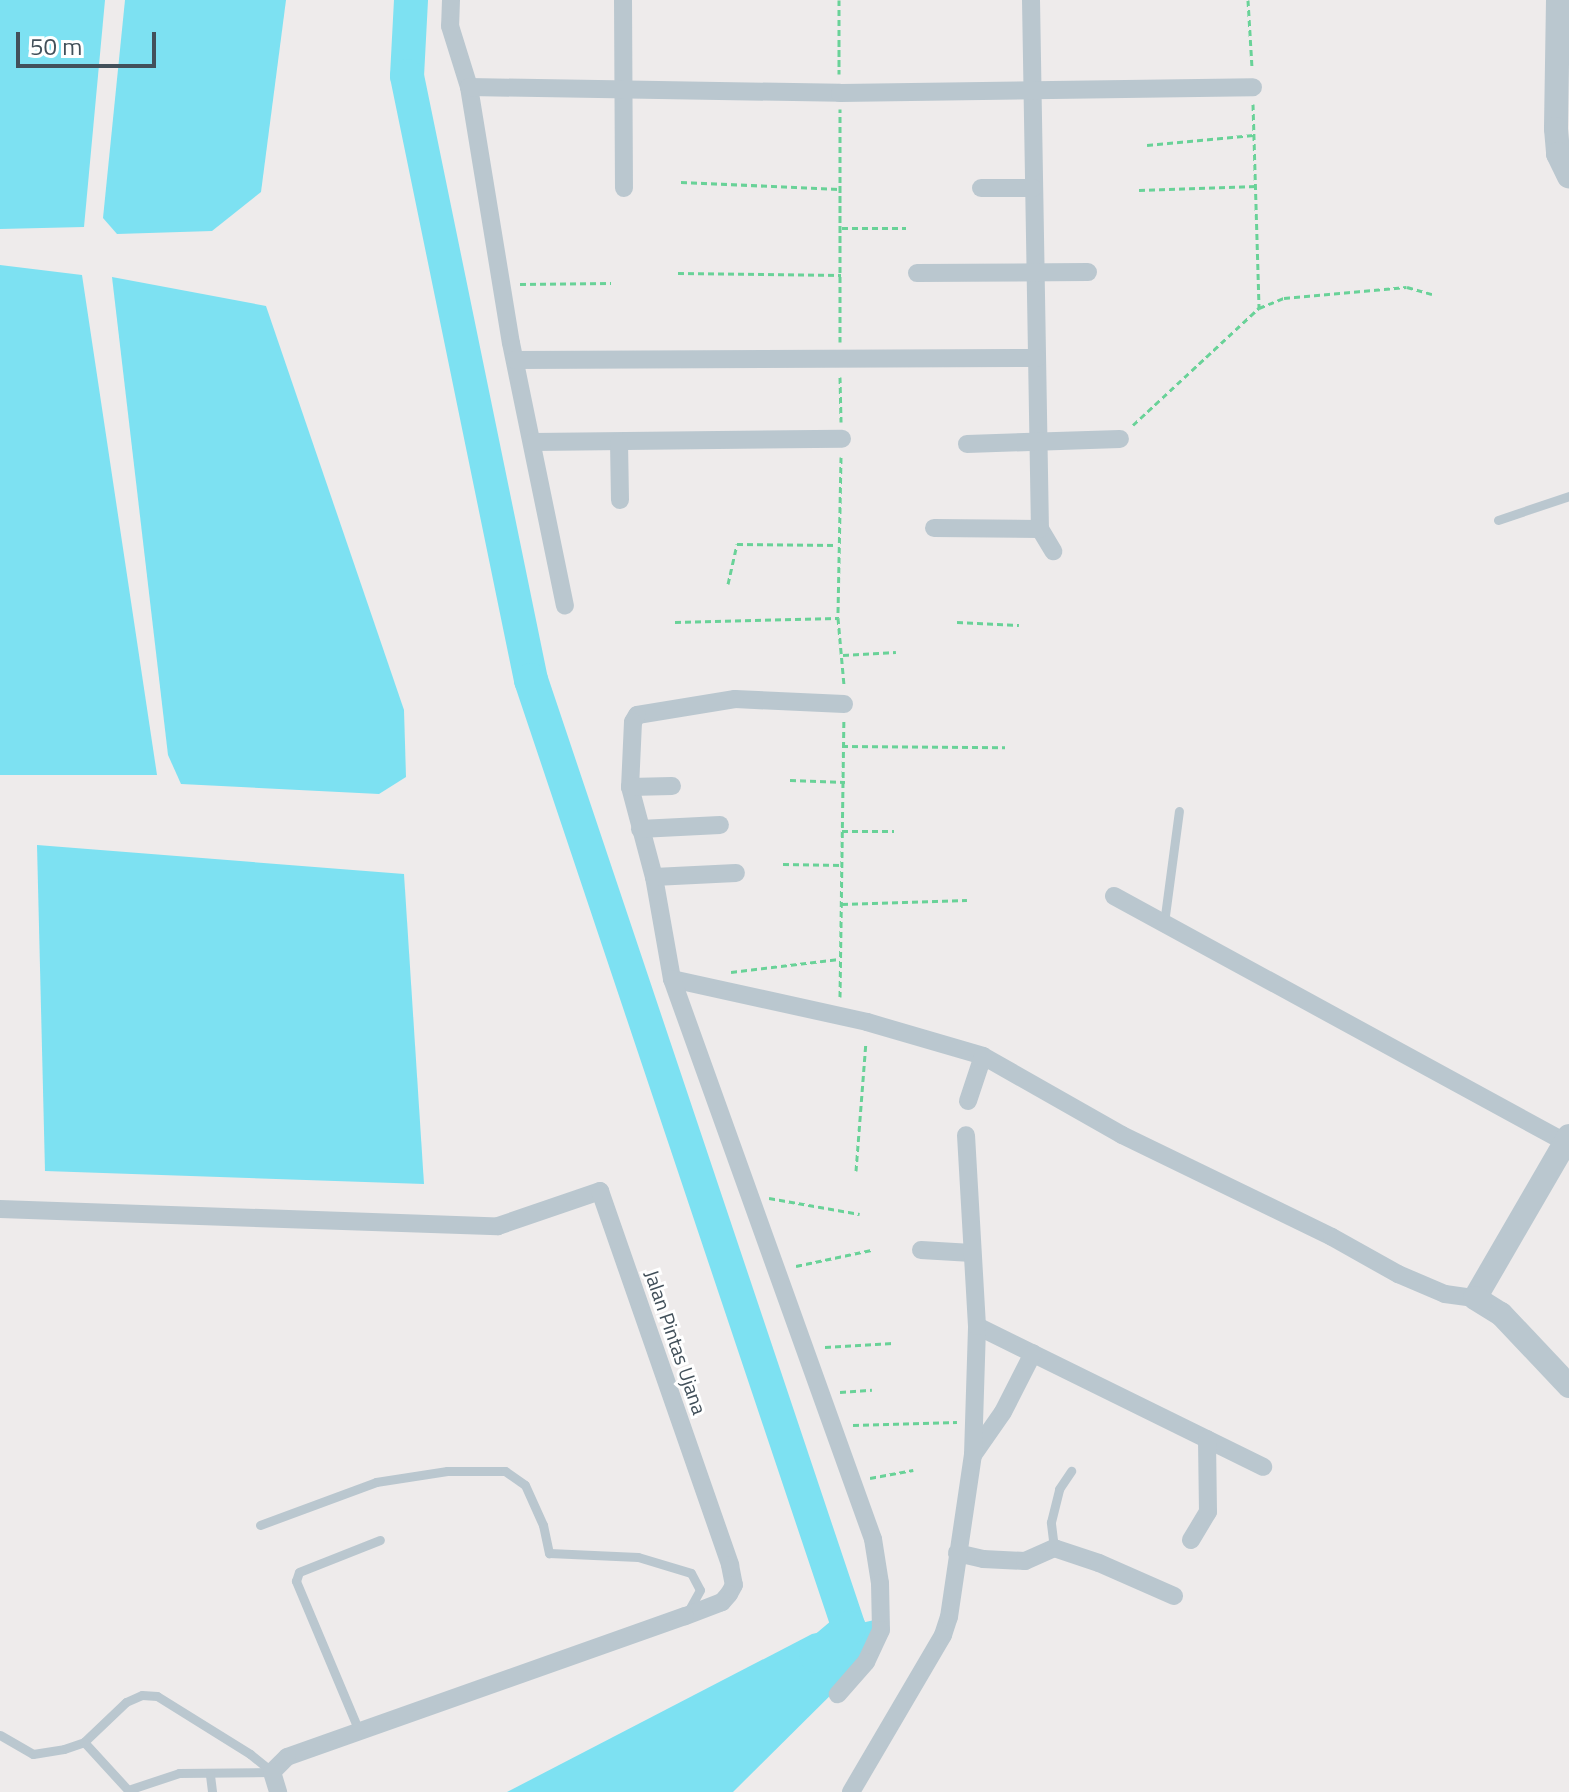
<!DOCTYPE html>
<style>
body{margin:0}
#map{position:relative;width:1569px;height:1792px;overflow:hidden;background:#eeebeb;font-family:"Titillium Web",sans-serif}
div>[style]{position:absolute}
.water>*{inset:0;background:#7de1f2}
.river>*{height:34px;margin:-17px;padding:0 17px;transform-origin:17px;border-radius:17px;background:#7de1f2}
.path>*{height:3px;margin-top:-1.5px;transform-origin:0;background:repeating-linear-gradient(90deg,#69d298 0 6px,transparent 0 10px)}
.service>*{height:9px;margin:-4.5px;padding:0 4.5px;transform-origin:4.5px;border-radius:4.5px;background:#bac7cf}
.minor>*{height:18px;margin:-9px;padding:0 9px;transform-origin:9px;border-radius:9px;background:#bac7cf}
.tertiary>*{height:24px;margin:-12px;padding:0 12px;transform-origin:12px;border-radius:12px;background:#bac7cf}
span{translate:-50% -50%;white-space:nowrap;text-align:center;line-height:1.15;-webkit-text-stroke:6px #fff;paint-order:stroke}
.street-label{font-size:20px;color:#42505a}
.scale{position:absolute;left:16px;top:32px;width:140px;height:36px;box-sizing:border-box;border:4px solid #42505a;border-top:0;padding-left:10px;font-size:24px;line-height:28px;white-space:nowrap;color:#42505a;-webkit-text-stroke:6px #fff;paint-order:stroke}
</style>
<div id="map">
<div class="water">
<i style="clip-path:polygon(0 0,105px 0,84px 227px,0 229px)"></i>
<i style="clip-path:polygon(125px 0,286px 0,261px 192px,212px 231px,117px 234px,103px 218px)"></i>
<i style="clip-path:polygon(0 265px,82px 275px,157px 775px,0 775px)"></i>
<i style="clip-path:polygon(112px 277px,266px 306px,404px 710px,406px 777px,379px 794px,181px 784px,168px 755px)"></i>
<i style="clip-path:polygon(37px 845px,404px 874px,424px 1184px,45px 1171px)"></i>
<i style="clip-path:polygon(879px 1619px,863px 1663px,733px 1792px,507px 1792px,812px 1634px)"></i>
</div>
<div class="river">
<i style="left:411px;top:0;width:76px;rotate:93deg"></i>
<i style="left:407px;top:76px;width:617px;rotate:78.4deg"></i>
<i style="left:531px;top:680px;width:1000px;rotate:71.46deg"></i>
<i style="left:849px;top:1628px;width:43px;rotate:139.7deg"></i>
</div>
<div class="path">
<i style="left:839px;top:0;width:74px;rotate:90deg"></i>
<i style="left:1248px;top:0;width:68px;rotate:86.6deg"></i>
<i style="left:1253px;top:104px;width:204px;rotate:88.3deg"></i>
<i style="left:1147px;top:145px;width:107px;rotate:-5.3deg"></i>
<i style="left:681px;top:182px;width:158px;rotate:2.5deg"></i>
<i style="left:1139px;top:190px;width:118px;rotate:-1.9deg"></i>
<i style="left:842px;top:228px;width:64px"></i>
<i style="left:678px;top:273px;width:163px;rotate:0.7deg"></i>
<i style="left:520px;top:284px;width:91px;rotate:-0.6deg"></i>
<i style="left:840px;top:342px;width:233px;rotate:-90deg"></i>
<i style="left:840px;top:377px;width:45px;rotate:88.7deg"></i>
<i style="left:1133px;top:425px;width:172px;rotate:-42.9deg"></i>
<i style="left:1259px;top:308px;width:27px;rotate:-22deg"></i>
<i style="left:1284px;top:298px;width:123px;rotate:-5.1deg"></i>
<i style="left:1407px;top:287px;width:26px;rotate:16deg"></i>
<i style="left:841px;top:457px;width:161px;rotate:91.1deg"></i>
<i style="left:838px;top:618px;width:67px;rotate:84.9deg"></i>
<i style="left:728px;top:584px;width:41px;rotate:-77.3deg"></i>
<i style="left:737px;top:544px;width:100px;rotate:0.6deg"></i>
<i style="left:675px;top:622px;width:163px;rotate:-1.4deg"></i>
<i style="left:957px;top:622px;width:62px;rotate:2.8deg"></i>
<i style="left:843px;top:655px;width:53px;rotate:-3.2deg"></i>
<i style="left:842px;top:746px;width:163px;rotate:0.4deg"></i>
<i style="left:790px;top:780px;width:55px;rotate:2.1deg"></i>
<i style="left:842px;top:831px;width:52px"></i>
<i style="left:783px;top:864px;width:59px;rotate:1deg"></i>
<i style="left:842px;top:904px;width:125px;rotate:-1.8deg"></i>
<i style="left:731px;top:972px;width:109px;rotate:-6.9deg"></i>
<i style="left:840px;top:997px;width:276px;rotate:-89.2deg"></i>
<i style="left:856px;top:1171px;width:129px;rotate:-85.6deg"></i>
<i style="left:769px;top:1198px;width:92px;rotate:10deg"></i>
<i style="left:796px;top:1266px;width:77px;rotate:-12deg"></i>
<i style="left:825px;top:1347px;width:68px;rotate:-3.4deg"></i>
<i style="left:840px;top:1392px;width:32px;rotate:-4deg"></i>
<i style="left:853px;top:1425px;width:104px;rotate:-1.7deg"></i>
<i style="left:870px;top:1478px;width:44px;rotate:-10.5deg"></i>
</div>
<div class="service">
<i style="left:1498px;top:520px;width:75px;rotate:-18.7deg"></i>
<i style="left:1164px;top:923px;width:113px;rotate:-82.4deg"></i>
<i style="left:260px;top:1525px;width:124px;rotate:-20.3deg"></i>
<i style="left:376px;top:1482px;width:72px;rotate:-8.8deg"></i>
<i style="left:447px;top:1471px;width:58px"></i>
<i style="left:505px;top:1471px;width:24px;rotate:35deg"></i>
<i style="left:525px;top:1485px;width:44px;rotate:65.8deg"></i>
<i style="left:543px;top:1525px;width:29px;rotate:78deg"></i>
<i style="left:549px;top:1553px;width:89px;rotate:2.6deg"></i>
<i style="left:638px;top:1557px;width:55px;rotate:16.8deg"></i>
<i style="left:691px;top:1573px;width:19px;rotate:62deg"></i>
<i style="left:700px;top:1590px;width:26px;rotate:119deg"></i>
<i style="left:1054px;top:1548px;width:26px;rotate:-97deg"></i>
<i style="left:1051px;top:1522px;width:34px;rotate:-76deg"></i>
<i style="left:1059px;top:1489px;width:22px;rotate:-56deg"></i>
<i style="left:359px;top:1731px;width:163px;rotate:-112.8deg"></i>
<i style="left:296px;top:1581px;width:9px;rotate:-72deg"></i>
<i style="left:299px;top:1572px;width:87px;rotate:-21.6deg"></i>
<i style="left:0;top:1735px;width:38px;rotate:30deg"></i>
<i style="left:33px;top:1754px;width:31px;rotate:-9deg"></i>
<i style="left:64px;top:1749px;width:21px;rotate:-19deg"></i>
<i style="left:84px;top:1742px;width:58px;rotate:-43.6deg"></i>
<i style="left:126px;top:1702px;width:17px;rotate:-24deg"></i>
<i style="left:142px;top:1695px;width:15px;rotate:4deg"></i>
<i style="left:157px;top:1696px;width:110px;rotate:31.9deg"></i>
<i style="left:250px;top:1754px;width:28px;rotate:39deg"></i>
<i style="left:84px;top:1742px;width:65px;rotate:47.5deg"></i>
<i style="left:128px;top:1790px;width:54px;rotate:-18.4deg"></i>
<i style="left:179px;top:1773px;width:93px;rotate:-0.6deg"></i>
<i style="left:210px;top:1775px;width:17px;rotate:83deg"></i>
</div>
<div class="minor">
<i style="left:451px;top:0;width:26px;rotate:92deg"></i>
<i style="left:450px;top:26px;width:64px;rotate:72.7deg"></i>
<i style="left:469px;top:87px;width:259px;rotate:80.7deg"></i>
<i style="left:511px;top:343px;width:268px;rotate:78.4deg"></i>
<i style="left:623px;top:0;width:188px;rotate:89.7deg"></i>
<i style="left:1031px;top:0;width:529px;rotate:89.03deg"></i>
<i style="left:1040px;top:529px;width:26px;rotate:59deg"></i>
<i style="left:469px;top:87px;width:371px;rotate:0.9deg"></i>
<i style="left:840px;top:93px;width:413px;rotate:-0.8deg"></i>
<i style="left:981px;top:188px;width:52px"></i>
<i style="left:917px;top:273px;width:171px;rotate:-0.3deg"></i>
<i style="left:515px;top:360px;width:522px;rotate:-0.22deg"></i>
<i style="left:533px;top:442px;width:309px;rotate:-0.6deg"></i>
<i style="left:619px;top:442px;width:58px;rotate:89deg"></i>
<i style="left:967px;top:444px;width:153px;rotate:-1.9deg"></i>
<i style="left:934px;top:528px;width:106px;rotate:0.5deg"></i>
<i style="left:844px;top:704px;width:109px;rotate:-177.4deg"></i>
<i style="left:735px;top:699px;width:99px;rotate:170.7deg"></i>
<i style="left:637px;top:715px;width:8px;rotate:120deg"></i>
<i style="left:633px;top:722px;width:65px;rotate:92.6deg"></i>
<i style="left:630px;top:787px;width:93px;rotate:75.1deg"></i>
<i style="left:654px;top:877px;width:104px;rotate:80deg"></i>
<i style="left:672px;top:979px;width:200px;rotate:12.4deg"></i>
<i style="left:867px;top:1022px;width:121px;rotate:16.3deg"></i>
<i style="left:983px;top:1056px;width:160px;rotate:29.6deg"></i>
<i style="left:1122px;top:1135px;width:233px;rotate:25.9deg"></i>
<i style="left:1332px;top:1237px;width:76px;rotate:29.3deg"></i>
<i style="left:1398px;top:1274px;width:51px;rotate:23.1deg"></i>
<i style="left:1445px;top:1294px;width:30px;rotate:8deg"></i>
<i style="left:630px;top:787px;width:42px;rotate:-1.4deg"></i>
<i style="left:640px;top:829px;width:80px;rotate:-2.9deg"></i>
<i style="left:654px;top:877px;width:82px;rotate:-2.8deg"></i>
<i style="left:1114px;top:896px;width:514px;rotate:28.61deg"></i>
<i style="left:672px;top:979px;width:595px;rotate:70.26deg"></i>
<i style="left:873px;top:1539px;width:45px;rotate:81deg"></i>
<i style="left:880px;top:1583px;width:47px;rotate:88.8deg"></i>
<i style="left:881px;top:1630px;width:35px;rotate:115deg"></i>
<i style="left:866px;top:1662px;width:43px;rotate:131.2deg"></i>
<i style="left:968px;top:1101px;width:47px;rotate:-71.6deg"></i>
<i style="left:0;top:1209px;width:498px;rotate:2deg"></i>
<i style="left:498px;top:1226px;width:108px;rotate:-18.9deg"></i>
<i style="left:600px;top:1191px;width:396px;rotate:70.8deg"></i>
<i style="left:730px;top:1565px;width:20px;rotate:79deg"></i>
<i style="left:734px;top:1585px;width:10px;rotate:119deg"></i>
<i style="left:729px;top:1594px;width:11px;rotate:131deg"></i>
<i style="left:722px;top:1602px;width:40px;rotate:159deg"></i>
<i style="left:685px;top:1616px;width:422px;rotate:160.5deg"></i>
<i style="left:287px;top:1757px;width:21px;rotate:135deg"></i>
<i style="left:272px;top:1772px;width:21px;rotate:73deg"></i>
<i style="left:921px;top:1250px;width:51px;rotate:3.4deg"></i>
<i style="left:977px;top:1326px;width:319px;rotate:26.2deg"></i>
<i style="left:973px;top:1455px;width:52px;rotate:-55.1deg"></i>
<i style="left:1003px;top:1412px;width:66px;rotate:-63deg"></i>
<i style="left:1191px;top:1540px;width:33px;rotate:-59deg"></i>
<i style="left:1208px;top:1512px;width:73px;rotate:-90.8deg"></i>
<i style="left:957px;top:1553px;width:27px;rotate:13deg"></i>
<i style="left:983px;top:1559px;width:42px;rotate:2.7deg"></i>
<i style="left:1025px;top:1561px;width:32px;rotate:-24deg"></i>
<i style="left:1054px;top:1548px;width:47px;rotate:18.4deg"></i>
<i style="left:1099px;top:1563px;width:82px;rotate:23.7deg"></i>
<i style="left:851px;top:1792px;width:182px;rotate:-59.6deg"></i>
<i style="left:943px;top:1635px;width:19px;rotate:-72deg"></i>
<i style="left:949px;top:1617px;width:164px;rotate:-81.6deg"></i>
<i style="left:973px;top:1455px;width:129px;rotate:-88.2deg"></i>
<i style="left:977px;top:1326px;width:191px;rotate:-93.3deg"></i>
</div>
<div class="tertiary">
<i style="left:1558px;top:0;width:129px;rotate:90.9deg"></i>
<i style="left:1556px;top:129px;width:25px;rotate:85deg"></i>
<i style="left:1558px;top:154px;width:25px;rotate:64deg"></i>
<i style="left:1569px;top:1136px;width:187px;rotate:120.1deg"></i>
<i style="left:1475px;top:1298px;width:31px;rotate:32deg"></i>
<i style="left:1501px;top:1314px;width:99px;rotate:46.6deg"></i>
</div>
<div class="street-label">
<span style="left:676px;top:1342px;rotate:71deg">Jalan Pintas Ujana</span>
</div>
<div class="scale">50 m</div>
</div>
